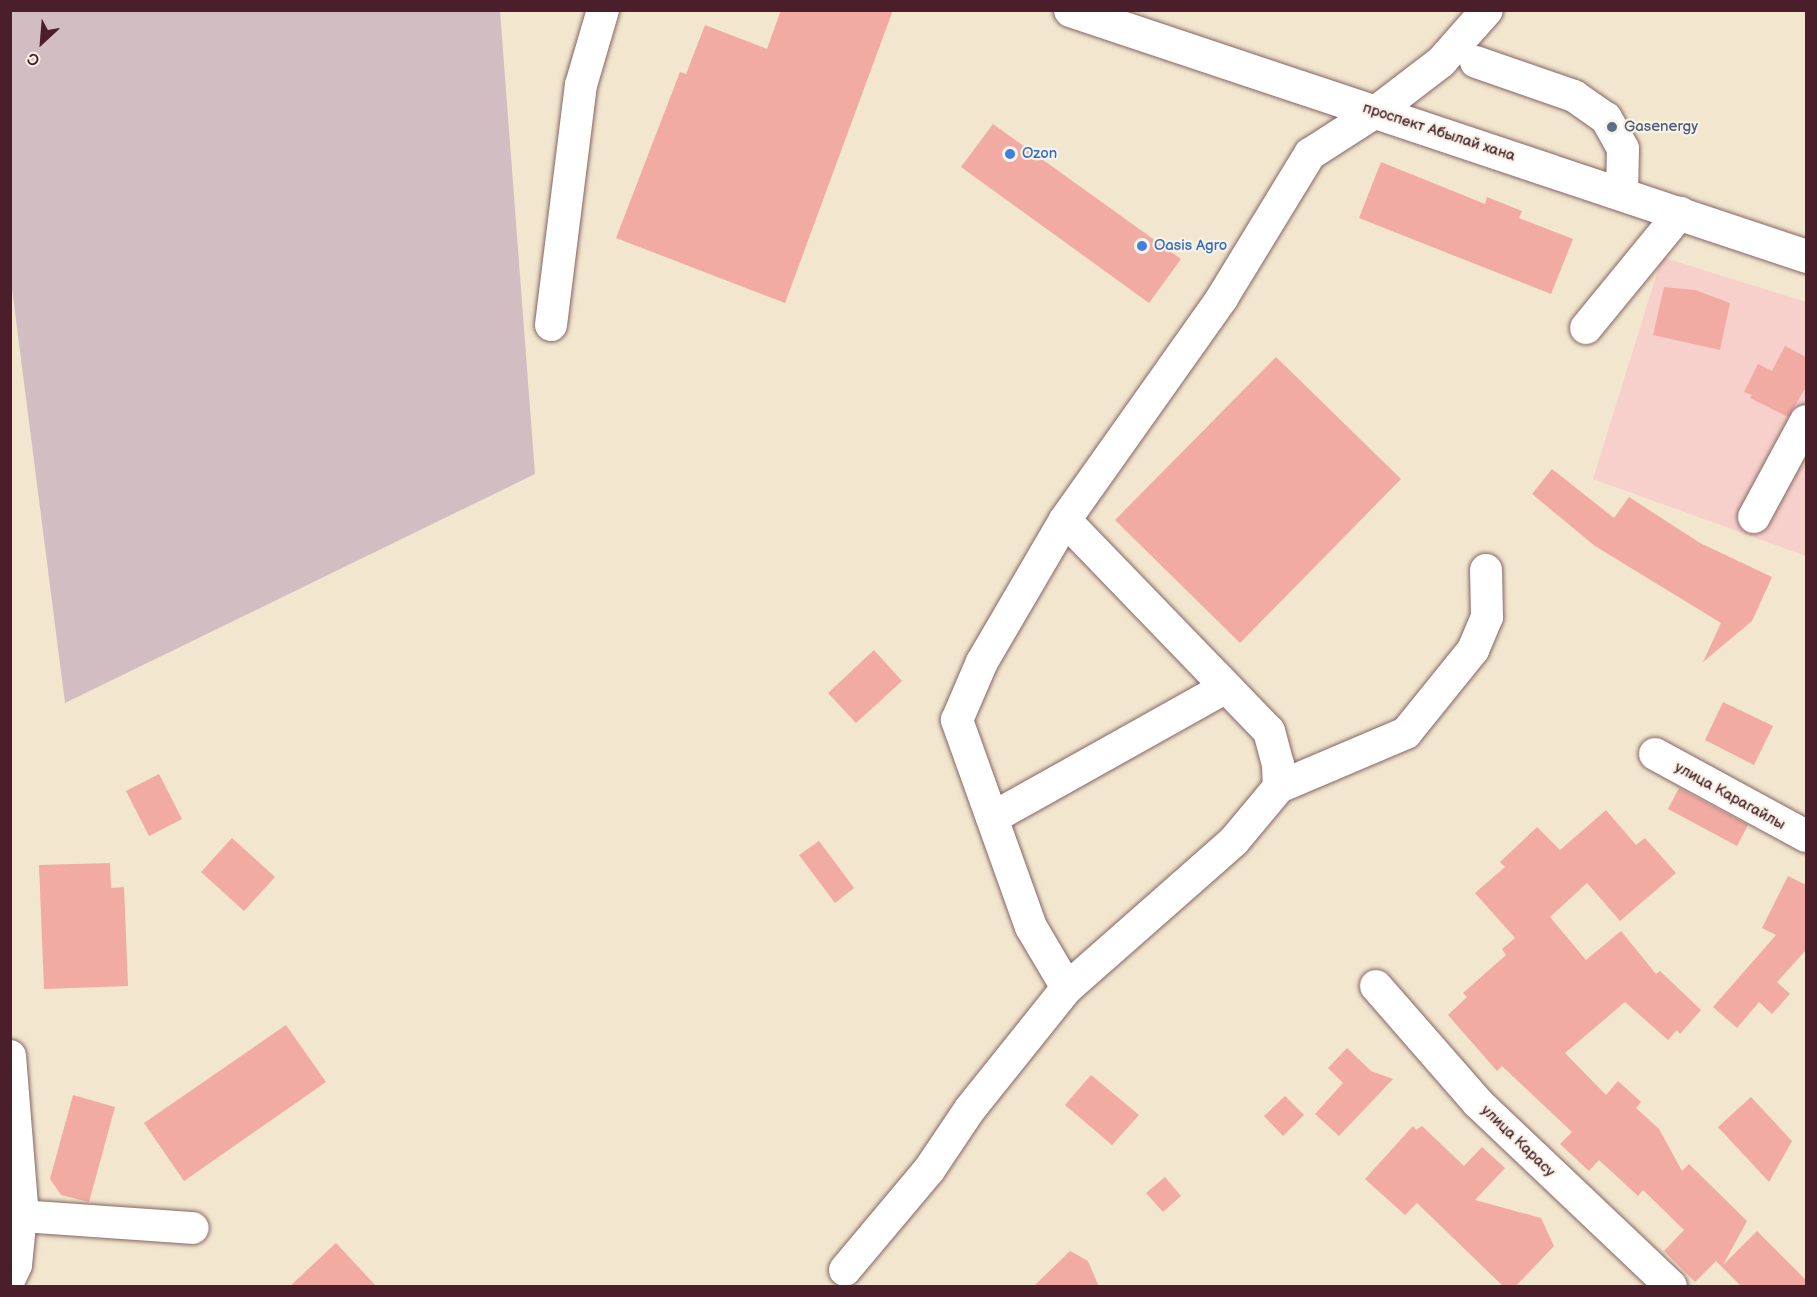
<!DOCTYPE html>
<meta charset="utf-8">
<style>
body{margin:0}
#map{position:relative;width:1817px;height:1297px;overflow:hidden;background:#f2e6ce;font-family:"Balsamiq Sans",sans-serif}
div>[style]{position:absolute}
.built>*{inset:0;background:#f7d0cb}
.industrial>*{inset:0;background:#d2bec2}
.building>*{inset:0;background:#f2aba3}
.roads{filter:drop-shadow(0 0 2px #856564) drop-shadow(0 0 2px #856564)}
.minor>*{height:32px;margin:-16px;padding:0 16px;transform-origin:16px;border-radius:16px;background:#fff}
.major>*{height:33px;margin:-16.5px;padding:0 16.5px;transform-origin:16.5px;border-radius:16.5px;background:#fff}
.dots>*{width:16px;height:16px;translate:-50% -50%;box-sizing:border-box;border:3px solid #f7f3e8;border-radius:50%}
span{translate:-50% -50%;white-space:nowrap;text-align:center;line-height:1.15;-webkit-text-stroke:4.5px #f7f3e8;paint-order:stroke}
.service-label{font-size:15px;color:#4e5e75}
.left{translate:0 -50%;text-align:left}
.street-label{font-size:15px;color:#4a1f2b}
.shop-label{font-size:15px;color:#366cbe}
.frame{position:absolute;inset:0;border:12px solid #4a1f2b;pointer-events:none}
.north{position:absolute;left:12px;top:12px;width:60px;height:60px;-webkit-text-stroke:4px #f7f3e8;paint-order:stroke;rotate:206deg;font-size:16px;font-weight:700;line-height:24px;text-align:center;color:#4a1f2b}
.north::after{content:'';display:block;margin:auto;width:21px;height:27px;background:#4a1f2b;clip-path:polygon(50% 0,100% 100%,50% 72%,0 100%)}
</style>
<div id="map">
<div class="built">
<i style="clip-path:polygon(1662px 257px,1806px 302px,1806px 556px,1593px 479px)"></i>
</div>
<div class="industrial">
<i style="clip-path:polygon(10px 11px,500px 11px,535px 474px,65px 703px,11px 281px)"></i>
</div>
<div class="building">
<i style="clip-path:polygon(781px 10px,893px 10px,785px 303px,616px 238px,680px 72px,686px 74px,705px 25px,767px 49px)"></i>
<i style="clip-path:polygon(993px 124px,1181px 259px,1149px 303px,961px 167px)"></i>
<i style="clip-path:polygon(1381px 162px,1485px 204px,1487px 197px,1522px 211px,1519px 218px,1573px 239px,1551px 294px,1359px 218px)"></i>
<i style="clip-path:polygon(1664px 287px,1695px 290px,1730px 303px,1720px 350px,1653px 335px)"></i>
<i style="clip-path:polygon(1785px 346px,1806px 357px,1806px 387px,1788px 417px,1750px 398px,1752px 395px,1744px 392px,1758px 364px,1772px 371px)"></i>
<i style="clip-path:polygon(1276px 357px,1401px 479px,1240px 643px,1115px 520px)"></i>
<i style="clip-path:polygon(1552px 469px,1614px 518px,1629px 497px,1700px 543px,1772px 577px,1752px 621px,1703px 662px,1721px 623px,1595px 546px,1532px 494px)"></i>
<i style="clip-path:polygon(874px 650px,902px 681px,856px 723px,828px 693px)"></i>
<i style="clip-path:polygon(1723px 702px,1773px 726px,1754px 765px,1705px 740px)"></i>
<i style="clip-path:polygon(159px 774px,182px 819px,149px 836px,126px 791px)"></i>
<i style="clip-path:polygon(1679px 788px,1748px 825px,1737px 846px,1668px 809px)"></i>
<i style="clip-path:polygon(1606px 810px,1636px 845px,1645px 838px,1676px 873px,1620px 921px,1587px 883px,1550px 917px,1586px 960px,1621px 931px,1656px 974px,1660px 971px,1701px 1010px,1680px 1034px,1677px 1030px,1668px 1040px,1625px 1002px,1565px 1053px,1606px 1095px,1618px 1081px,1641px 1102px,1636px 1108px,1659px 1129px,1682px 1171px,1689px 1164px,1747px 1221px,1723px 1265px,1757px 1231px,1806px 1280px,1806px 1287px,1742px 1287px,1716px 1261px,1695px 1282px,1664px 1251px,1684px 1230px,1643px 1190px,1638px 1196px,1599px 1160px,1589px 1171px,1560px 1144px,1572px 1132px,1502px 1066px,1497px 1071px,1448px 1015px,1467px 997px,1463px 993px,1506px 955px,1502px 949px,1515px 938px,1475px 893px,1505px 867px,1500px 862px,1537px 827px,1560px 850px)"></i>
<i style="clip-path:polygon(232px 838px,275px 877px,244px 911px,201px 872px)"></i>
<i style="clip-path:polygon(819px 841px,854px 888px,835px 903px,799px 855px)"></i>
<i style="clip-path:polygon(110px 863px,111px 888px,124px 887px,128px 986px,44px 989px,39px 865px)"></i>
<i style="clip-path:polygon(1788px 876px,1806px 885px,1806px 950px,1777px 982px,1790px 994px,1772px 1014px,1759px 1002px,1737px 1028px,1713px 1007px,1776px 935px,1762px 928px)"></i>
<i style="clip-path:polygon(286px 1025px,326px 1082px,184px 1181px,144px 1123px)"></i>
<i style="clip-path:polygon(1347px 1048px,1371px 1071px,1393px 1079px,1339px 1136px,1315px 1114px,1343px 1083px,1328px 1068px)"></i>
<i style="clip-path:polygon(1091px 1075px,1139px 1115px,1112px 1145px,1065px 1105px)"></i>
<i style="clip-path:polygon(73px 1095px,115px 1107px,89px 1202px,61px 1195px,50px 1179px)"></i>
<i style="clip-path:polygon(1285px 1096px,1304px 1115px,1283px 1136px,1264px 1116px)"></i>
<i style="clip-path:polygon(1751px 1097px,1792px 1141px,1769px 1182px,1718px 1127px)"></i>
<i style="clip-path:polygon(1413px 1126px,1416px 1130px,1422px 1126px,1464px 1166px,1482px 1147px,1505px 1168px,1475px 1200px,1541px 1218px,1554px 1246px,1515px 1287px,1504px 1287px,1417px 1203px,1405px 1215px,1365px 1179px)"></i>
<i style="clip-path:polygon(1165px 1177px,1181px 1196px,1163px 1212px,1146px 1193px)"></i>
<i style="clip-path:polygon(336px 1243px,377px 1287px,289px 1287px)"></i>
<i style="clip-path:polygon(1070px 1251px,1088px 1261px,1099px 1287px,1033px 1287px)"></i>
</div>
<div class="roads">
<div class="minor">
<i style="left:1476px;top:62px;width:104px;rotate:19.1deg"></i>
<i style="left:1574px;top:96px;width:39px;rotate:35deg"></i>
<i style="left:1606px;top:118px;width:35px;rotate:61deg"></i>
<i style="left:1623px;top:149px;width:45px;rotate:91.3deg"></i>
<i style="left:551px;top:325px;width:242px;rotate:-82.9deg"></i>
<i style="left:581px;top:85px;width:78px;rotate:-73.7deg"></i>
<i style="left:1586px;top:328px;width:149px;rotate:-50.7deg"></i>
<i style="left:1754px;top:517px;width:109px;rotate:-61.6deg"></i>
<i style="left:1065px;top:520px;width:293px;rotate:46deg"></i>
<i style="left:1269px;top:731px;width:34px;rotate:75deg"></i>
<i style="left:1278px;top:764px;width:23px;rotate:88deg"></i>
<i style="left:1279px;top:787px;width:70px;rotate:129.8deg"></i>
<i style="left:1234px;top:841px;width:222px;rotate:138.6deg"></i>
<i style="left:1655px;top:754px;width:172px;rotate:28.5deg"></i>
<i style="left:1279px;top:787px;width:138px;rotate:-23deg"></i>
<i style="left:1406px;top:733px;width:107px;rotate:-51.1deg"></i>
<i style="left:1473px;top:650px;width:36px;rotate:-67deg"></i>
<i style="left:1487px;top:617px;width:47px;rotate:-91.2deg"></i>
<i style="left:992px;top:818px;width:268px;rotate:-29.2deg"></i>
<i style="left:1376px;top:986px;width:155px;rotate:48.9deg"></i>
<i style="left:1478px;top:1103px;width:266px;rotate:43.5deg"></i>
<i style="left:10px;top:1056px;width:149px;rotate:85.4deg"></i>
<i style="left:22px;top:1205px;width:60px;rotate:95.7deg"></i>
<i style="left:16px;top:1265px;width:14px;rotate:115deg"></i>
<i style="left:21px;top:1216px;width:172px;rotate:4deg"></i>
<i style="left:845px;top:1270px;width:131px;rotate:-50deg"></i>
<i style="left:929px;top:1170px;width:73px;rotate:-56.1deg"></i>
<i style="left:970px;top:1109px;width:155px;rotate:-51.3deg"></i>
<i style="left:1067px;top:988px;width:71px;rotate:-120.5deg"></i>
<i style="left:1031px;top:927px;width:220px;rotate:-109.7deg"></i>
<i style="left:957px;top:720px;width:63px;rotate:-66.7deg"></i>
<i style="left:982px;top:662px;width:164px;rotate:-59.7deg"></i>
<i style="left:1065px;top:520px;width:272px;rotate:-54.7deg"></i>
<i style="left:1222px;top:298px;width:169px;rotate:-58.6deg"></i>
<i style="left:1310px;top:154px;width:80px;rotate:-32.7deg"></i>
<i style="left:1377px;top:111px;width:81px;rotate:-37.4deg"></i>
<i style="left:1441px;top:62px;width:69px;rotate:-48.5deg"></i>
</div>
<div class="major">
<i style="left:1070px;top:10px;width:776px;rotate:18.48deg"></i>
</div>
</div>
<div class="dots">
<i style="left:1612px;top:127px;background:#5c6f8a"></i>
<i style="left:1010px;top:154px;background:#3f7fe0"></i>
<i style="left:1142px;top:246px;background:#3f7fe0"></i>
</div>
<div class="service-label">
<span class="left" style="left:1624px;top:127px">Gasenergy</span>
</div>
<div class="street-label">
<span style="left:1439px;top:132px;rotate:18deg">проспект Абылай хана</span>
<span style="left:1730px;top:796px;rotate:29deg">улица Карагайлы</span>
<span style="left:1518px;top:1141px;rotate:44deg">улица Карасу</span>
</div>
<div class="shop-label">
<span class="left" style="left:1022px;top:154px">Ozon</span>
<span class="left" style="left:1154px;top:246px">Oasis Agro</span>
</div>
<div class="frame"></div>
<div class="north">С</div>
</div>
